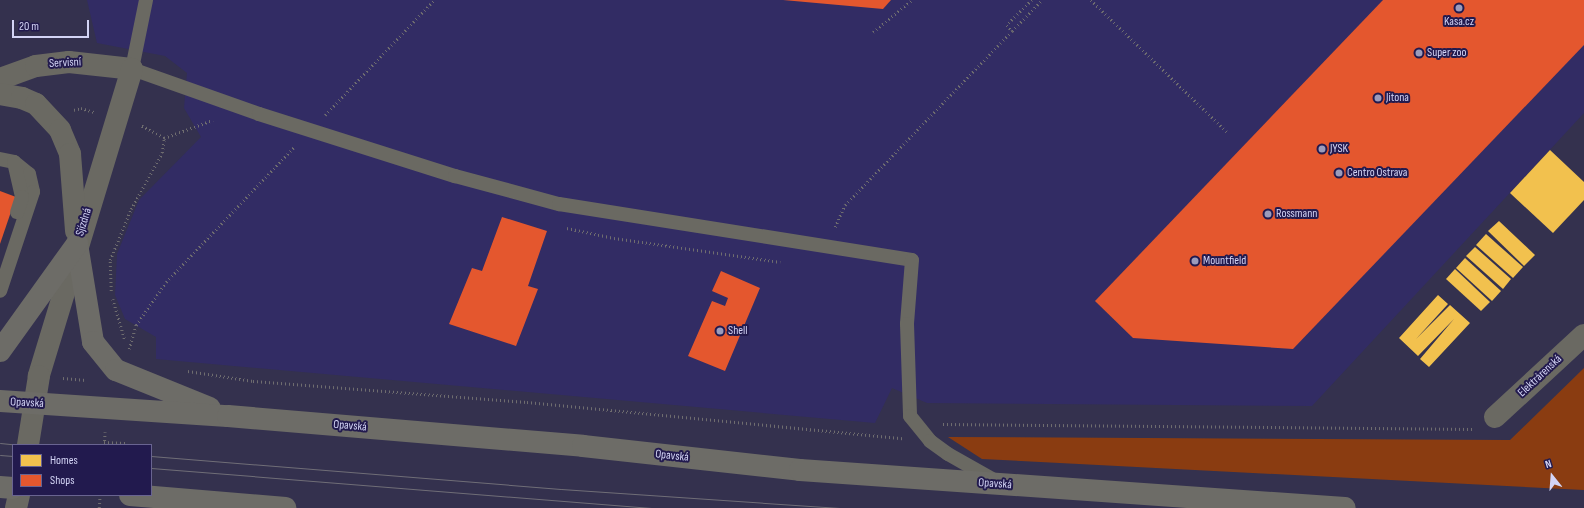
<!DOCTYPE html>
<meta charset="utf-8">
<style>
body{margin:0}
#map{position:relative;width:1584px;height:508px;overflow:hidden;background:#34314e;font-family:"Sofia Sans Condensed",sans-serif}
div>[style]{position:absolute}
.built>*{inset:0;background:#322c64}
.forest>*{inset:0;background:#8a3c11}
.homes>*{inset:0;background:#f2c14e}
.shops>*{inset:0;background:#e4572e}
.path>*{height:2.5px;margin-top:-1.25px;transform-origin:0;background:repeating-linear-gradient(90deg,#6f6d6f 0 1px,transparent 0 4px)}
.lane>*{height:14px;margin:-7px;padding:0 7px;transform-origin:7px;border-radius:7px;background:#6a6962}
.street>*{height:22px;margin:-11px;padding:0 11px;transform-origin:11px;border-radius:11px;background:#6a6962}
.secondary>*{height:22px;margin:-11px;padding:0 11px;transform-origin:11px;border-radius:11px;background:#6d6c67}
.tram>*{height:1px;margin:-0.5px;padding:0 0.5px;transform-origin:0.5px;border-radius:0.5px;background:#706e77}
.dots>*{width:11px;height:11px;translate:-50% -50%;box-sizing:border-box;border:2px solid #221a4e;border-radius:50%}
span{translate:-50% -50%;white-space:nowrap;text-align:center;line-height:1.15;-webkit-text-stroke:4px #221a4e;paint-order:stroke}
.poi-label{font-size:12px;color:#d3d4f5}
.left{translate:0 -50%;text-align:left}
.street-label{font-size:12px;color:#d3d4f5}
.legend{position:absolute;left:12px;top:444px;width:140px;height:52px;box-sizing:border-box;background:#221a4e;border:1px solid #696491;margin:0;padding:5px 7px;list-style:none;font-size:12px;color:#d3d4f5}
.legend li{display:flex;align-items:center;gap:8px;height:20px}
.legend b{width:20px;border:1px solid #696491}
.north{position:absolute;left:1532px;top:456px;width:40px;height:40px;-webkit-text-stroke:3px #221a4e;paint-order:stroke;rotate:343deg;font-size:11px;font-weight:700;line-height:16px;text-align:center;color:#d3d4f5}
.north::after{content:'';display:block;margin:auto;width:14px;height:18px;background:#d3d4f5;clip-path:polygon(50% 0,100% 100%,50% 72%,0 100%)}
.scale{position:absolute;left:12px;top:20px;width:77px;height:18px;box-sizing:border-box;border:2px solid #d3d4f5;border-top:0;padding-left:5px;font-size:12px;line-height:14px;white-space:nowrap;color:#d3d4f5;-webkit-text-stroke:3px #221a4e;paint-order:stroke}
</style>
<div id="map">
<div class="built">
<i style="clip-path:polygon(87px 0,1584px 0,1584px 113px,1312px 406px,927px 403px,892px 388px,875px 423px,156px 359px,156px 337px,125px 319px,115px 295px,117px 254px,139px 200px,201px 137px,184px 108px,187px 73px,165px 56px,97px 43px)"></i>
</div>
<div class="forest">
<i style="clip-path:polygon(1584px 368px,1584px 490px,982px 459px,948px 437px,1510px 440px)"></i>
</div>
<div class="homes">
<i style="clip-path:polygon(1550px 150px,1584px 182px,1584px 200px,1553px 233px,1510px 193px)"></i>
<i style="clip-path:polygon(1499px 221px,1535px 255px,1524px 266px,1488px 231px)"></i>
<i style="clip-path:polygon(1486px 234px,1523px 267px,1513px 278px,1476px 245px)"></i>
<i style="clip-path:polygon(1475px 247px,1511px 279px,1503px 289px,1466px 256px)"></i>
<i style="clip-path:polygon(1465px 258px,1501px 291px,1492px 301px,1456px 268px)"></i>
<i style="clip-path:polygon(1455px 269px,1490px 302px,1481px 311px,1446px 279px)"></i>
<i style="clip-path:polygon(1438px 295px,1448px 304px,1416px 339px,1450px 305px,1470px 323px,1429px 367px,1420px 359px,1454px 319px,1418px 356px,1399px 338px)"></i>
</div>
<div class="shops">
<i style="clip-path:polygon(783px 0,891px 0,883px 9px)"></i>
<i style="clip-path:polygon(1383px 0,1584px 0,1584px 45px,1293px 349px,1133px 338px,1095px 301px)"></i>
<i style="clip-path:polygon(0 191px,16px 197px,0 244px)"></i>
<i style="clip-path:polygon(502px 217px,547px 231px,528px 286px,538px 289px,516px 346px,449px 324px,472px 268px,482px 271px)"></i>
<i style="clip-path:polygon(721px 271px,760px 288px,725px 371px,688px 356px,712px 301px,725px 306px,728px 298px,712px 291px)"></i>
</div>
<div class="path">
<i style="left:1032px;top:0;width:35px;rotate:135deg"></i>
<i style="left:1007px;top:25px;width:8px;rotate:50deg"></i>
<i style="left:1012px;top:31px;width:43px;rotate:-45.9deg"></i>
<i style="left:1091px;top:0;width:190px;rotate:44.1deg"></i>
<i style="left:873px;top:32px;width:50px;rotate:-39.4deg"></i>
<i style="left:74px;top:110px;width:7px;rotate:-16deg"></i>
<i style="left:81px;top:108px;width:14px;rotate:17deg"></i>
<i style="left:325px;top:115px;width:158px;rotate:-46.5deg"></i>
<i style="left:164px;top:138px;width:52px;rotate:-20.2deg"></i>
<i style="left:835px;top:227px;width:24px;rotate:-66deg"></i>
<i style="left:845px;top:205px;width:241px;rotate:-46.2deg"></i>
<i style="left:567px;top:228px;width:48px;rotate:12deg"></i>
<i style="left:614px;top:238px;width:168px;rotate:8.2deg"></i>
<i style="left:111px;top:291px;width:31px;rotate:-92deg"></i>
<i style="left:110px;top:260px;width:55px;rotate:-67.6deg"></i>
<i style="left:131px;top:209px;width:64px;rotate:-61deg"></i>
<i style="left:162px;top:153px;width:15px;rotate:-82deg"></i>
<i style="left:164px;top:138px;width:26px;rotate:-152deg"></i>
<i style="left:113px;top:299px;width:43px;rotate:73.7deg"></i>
<i style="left:129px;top:349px;width:25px;rotate:-74deg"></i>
<i style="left:136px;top:325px;width:52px;rotate:-55.1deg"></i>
<i style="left:166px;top:282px;width:186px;rotate:-46.5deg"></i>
<i style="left:188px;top:371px;width:66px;rotate:8.7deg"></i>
<i style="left:253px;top:381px;width:275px;rotate:4.4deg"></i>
<i style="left:527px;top:402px;width:377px;rotate:5.5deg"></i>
<i style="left:63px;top:378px;width:23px;rotate:5deg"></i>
<i style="left:943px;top:424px;width:531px;rotate:0.54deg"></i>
<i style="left:104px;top:442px;width:21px;rotate:3deg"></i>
<i style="left:104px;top:445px;width:13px;rotate:-86deg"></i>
<i style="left:99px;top:508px;width:13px;rotate:-86deg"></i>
</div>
<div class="lane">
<i style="left:146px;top:0;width:70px;rotate:101.5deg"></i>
<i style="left:132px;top:69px;width:135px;rotate:19.5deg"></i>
<i style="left:259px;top:114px;width:206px;rotate:17.6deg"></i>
<i style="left:455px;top:176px;width:108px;rotate:15.1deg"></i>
<i style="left:559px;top:204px;width:357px;rotate:9deg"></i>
<i style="left:912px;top:260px;width:64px;rotate:94.5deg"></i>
<i style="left:907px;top:324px;width:92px;rotate:88.1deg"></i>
<i style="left:910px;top:416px;width:32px;rotate:51deg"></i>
<i style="left:930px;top:441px;width:22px;rotate:36deg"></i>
<i style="left:948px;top:454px;width:53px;rotate:29.5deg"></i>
<i style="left:0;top:159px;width:14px;rotate:12deg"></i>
<i style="left:14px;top:162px;width:19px;rotate:39deg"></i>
<i style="left:29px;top:174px;width:18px;rotate:77deg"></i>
<i style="left:33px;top:192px;width:104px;rotate:108.4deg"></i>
<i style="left:14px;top:162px;width:36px;rotate:77deg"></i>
<i style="left:22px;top:197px;width:16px;rotate:108deg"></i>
</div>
<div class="street">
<i style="left:0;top:79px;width:38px;rotate:-20deg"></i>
<i style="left:36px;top:66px;width:33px;rotate:-7deg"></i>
<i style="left:69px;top:62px;width:63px;rotate:6.3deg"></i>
<i style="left:132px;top:69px;width:321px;rotate:106.9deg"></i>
<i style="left:39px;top:376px;width:70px;rotate:99.1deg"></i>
<i style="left:0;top:94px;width:22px;rotate:10deg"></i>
<i style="left:22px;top:98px;width:15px;rotate:23deg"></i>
<i style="left:36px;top:104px;width:35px;rotate:47deg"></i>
<i style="left:60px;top:130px;width:26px;rotate:67deg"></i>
<i style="left:70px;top:154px;width:77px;rotate:85.5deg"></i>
<i style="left:1495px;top:417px;width:121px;rotate:-42.7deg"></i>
<i style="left:16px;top:508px;width:13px;rotate:-77deg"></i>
</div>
<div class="secondary">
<i style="left:77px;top:244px;width:99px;rotate:80.7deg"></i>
<i style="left:93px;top:342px;width:36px;rotate:51deg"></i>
<i style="left:116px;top:370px;width:101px;rotate:22deg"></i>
<i style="left:0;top:351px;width:132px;rotate:-54.3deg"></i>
<i style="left:0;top:401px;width:228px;rotate:3.8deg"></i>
<i style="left:228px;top:416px;width:356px;rotate:4.8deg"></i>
<i style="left:583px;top:446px;width:218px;rotate:6.3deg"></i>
<i style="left:800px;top:470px;width:546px;rotate:3.99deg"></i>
<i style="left:0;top:487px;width:13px;rotate:4deg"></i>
<i style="left:130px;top:495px;width:156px;rotate:4.8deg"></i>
</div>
<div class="tram">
<i style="left:0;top:443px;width:20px;rotate:6deg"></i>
<i style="left:0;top:455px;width:13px;rotate:4deg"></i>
<i style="left:151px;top:456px;width:411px;rotate:4.6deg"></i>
<i style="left:561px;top:489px;width:281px;rotate:3.9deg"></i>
<i style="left:151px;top:468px;width:502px;rotate:4.57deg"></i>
</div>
<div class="dots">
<i style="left:1459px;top:8px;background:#9b9bbb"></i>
<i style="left:1419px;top:53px;background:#9b9bbb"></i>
<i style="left:1378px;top:98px;background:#9b9bbb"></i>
<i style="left:1322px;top:149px;background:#9b9bbb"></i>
<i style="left:1339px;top:173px;background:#9b9bbb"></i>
<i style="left:1268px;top:214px;background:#9b9bbb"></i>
<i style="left:1195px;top:261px;background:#9b9bbb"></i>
<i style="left:720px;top:331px;background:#9b9bbb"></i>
</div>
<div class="poi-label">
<span style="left:1459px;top:22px">Kasa.cz</span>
<span class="left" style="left:1427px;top:53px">Super zoo</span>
<span class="left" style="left:1386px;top:98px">Jitona</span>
<span class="left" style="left:1330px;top:149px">JYSK</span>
<span class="left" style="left:1347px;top:173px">Centro Ostrava</span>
<span class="left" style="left:1276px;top:214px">Rossmann</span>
<span class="left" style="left:1203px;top:261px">Mountfield</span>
<span class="left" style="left:728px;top:331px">Shell</span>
</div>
<div class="street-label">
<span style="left:65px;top:63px;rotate:-3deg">Servisní</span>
<span style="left:84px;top:222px;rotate:-73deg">Sjízdná</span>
<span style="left:1540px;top:376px;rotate:-43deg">Elektrárenská</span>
<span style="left:27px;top:403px;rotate:3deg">Opavská</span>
<span style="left:350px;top:426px;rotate:5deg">Opavská</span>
<span style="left:672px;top:456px;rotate:6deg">Opavská</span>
<span style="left:995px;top:484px;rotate:4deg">Opavská</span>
</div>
<ul class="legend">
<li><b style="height:11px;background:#f2c14e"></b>Homes</li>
<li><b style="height:11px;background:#e4572e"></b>Shops</li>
</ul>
<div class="north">N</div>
<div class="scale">20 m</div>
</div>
